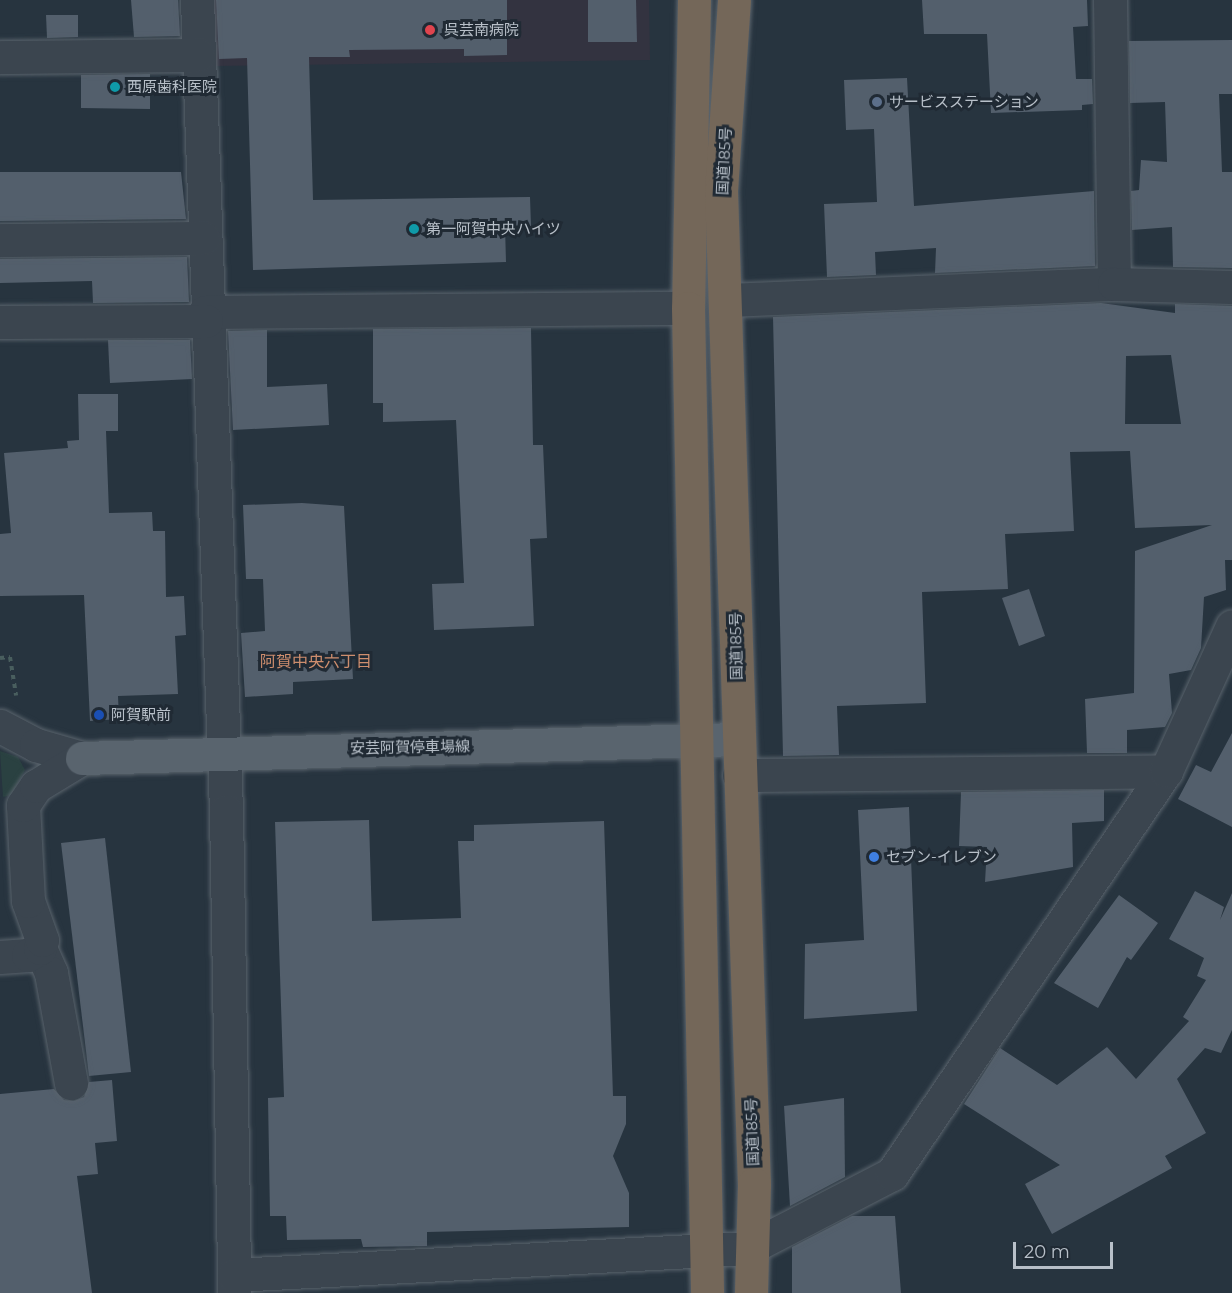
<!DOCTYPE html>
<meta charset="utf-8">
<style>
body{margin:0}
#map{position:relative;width:1232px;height:1293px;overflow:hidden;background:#27343f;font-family:Montserrat,"Noto Sans JP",sans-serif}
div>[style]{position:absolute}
.medical>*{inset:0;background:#333340}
.green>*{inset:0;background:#2a4141}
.building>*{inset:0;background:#535f6c}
.path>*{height:4px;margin-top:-2px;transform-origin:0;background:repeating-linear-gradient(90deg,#495e5e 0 4.5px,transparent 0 9px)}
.roads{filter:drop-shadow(0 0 2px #59636c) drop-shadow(0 0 2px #59636c)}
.minor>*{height:33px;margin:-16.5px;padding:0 16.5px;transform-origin:16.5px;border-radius:16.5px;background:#3b454f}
.major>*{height:33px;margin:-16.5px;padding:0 16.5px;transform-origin:16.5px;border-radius:16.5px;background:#59646e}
.highway>*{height:33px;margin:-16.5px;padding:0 16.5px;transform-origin:16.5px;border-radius:16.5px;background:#746759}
.dots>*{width:16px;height:16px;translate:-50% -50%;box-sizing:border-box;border:3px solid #202a34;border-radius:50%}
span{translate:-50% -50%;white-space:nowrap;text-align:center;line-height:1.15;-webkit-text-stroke:6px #202a34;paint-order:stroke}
.poi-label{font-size:15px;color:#b8c0c9}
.left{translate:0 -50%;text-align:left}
.street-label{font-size:15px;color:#b8c0c9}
.neighbourhood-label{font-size:16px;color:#ce8e6e}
.scale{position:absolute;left:1013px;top:1242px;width:100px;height:27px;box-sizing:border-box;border:3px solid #b8c0c9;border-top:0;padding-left:8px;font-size:18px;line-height:21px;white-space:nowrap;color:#b8c0c9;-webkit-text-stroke:4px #202a34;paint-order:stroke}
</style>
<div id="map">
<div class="medical">
<i style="clip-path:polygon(209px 0,649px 0,650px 60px,212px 66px)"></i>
</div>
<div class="green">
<i style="clip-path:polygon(0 751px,18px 757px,25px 770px,11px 795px,3px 797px)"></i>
</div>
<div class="building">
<i style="clip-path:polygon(131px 0,178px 0,180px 36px,134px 37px)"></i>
<i style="clip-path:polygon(216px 0,507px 0,507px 55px,464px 56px,464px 49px,349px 50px,350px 57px,309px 57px,313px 200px,530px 197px,531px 226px,505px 226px,506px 262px,253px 270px,247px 58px,219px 59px)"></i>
<i style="clip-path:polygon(588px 0,636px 0,637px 42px,588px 42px)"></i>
<i style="clip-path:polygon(922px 0,1087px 0,1088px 26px,1073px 27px,1076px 79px,1092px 79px,1093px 104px,1082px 105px,1082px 110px,991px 113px,987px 34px,924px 34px)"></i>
<i style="clip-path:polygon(46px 15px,78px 15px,78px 37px,47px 38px)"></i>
<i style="clip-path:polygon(1232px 40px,1232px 94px,1219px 94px,1222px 172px,1232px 172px,1232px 268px,1173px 267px,1172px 227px,1132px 230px,1131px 191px,1139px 190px,1141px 160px,1167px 162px,1165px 102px,1130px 103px,1129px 41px)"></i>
<i style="clip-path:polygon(150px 74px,150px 109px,81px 108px,81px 75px)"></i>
<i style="clip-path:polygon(907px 78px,914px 206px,1094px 191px,1095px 266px,935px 273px,936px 248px,875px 252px,876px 275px,827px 277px,824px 204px,877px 202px,874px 129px,846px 130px,844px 80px)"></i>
<i style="clip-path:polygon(0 172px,181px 172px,186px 219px,0 221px)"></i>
<i style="clip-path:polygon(187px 257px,189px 302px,93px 303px,92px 281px,0 283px,0 259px)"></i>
<i style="clip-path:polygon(evenodd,1101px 303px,1175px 313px,1175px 304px,1232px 306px,1232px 560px,1225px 560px,1226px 590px,1204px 597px,1201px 648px,1191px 670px,1169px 674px,1172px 713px,1165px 727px,1127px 730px,1127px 753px,1087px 753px,1085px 699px,1134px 693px,1135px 551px,1212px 525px,1135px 528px,1130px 451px,1070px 452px,1074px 531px,1005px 534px,1008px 589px,922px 592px,926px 703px,837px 706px,839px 755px,783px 756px,773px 317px,1101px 303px,1171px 355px,1181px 424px,1125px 424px,1126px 356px,1171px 355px)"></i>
<i style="clip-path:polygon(531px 328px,533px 445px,543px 445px,547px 538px,530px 539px,534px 626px,434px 630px,432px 584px,464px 583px,456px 420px,383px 422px,383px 403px,373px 403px,373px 329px)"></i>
<i style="clip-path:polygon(267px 330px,267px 387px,327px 384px,329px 425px,233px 430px,228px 331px)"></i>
<i style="clip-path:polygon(108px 340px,190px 340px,192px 379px,110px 383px)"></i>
<i style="clip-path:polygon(78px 394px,118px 394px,118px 431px,106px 431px,109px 513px,152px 512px,153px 531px,165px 531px,166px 597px,184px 596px,186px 635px,175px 636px,178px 694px,118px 696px,119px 719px,90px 721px,84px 595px,0 596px,0 534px,11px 533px,4px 453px,68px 448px,67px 441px,79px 440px)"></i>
<i style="clip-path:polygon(302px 503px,344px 506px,353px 679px,293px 682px,293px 694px,245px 697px,241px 633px,265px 631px,263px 579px,246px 579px,243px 505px)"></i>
<i style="clip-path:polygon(1029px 589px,1045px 636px,1019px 646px,1002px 598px)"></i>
<i style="clip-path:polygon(1232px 733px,1232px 827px,1178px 799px,1196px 765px,1211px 772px)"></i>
<i style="clip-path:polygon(1104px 790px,1104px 821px,1072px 823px,1073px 867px,985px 882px,987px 847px,959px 846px,961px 792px)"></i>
<i style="clip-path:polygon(909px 807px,917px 1011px,804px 1019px,805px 944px,864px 940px,858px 810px)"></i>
<i style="clip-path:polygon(369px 820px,372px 921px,461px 918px,458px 841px,474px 841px,474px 825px,604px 821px,613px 1096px,626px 1096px,626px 1124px,613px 1156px,629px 1193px,629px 1227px,427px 1232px,427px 1246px,363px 1247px,361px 1239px,287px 1240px,286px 1216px,270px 1216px,268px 1098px,284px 1097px,275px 822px)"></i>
<i style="clip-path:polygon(105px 838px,131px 1072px,89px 1076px,61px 843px)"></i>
<i style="clip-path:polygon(1195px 891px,1224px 907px,1220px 920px,1232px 893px,1232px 1030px,1221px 1053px,1205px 1048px,1177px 1079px,1206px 1133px,1165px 1156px,1172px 1168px,1052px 1234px,1025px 1184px,1060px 1165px,964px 1104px,1000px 1048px,1057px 1085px,1107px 1047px,1136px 1079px,1189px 1021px,1183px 1017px,1206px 980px,1197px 976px,1204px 958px,1169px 939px)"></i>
<i style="clip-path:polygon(1119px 895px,1158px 923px,1131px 960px,1127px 957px,1098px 1008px,1054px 983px)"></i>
<i style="clip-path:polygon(112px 1080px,117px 1141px,95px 1143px,98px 1174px,77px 1176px,92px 1293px,0 1293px,0 1094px,54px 1089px,64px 1100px,74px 1101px,84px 1097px,89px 1082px)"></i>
<i style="clip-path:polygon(844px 1098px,845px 1177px,790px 1206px,784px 1106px)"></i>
<i style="clip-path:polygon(852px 1216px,895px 1216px,901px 1293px,792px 1293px,792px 1247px)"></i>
</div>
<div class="path">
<i style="left:0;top:658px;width:10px;rotate:-6deg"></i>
<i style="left:10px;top:657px;width:39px;rotate:81deg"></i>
</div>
<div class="roads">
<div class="minor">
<i style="left:197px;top:0;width:812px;rotate:87.95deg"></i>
<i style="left:226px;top:811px;width:482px;rotate:89deg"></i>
<i style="left:1110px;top:0;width:284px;rotate:89.2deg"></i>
<i style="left:0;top:57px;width:198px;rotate:-0.6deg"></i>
<i style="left:0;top:240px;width:203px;rotate:-0.6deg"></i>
<i style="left:728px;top:300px;width:386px;rotate:-2.4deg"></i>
<i style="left:1114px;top:284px;width:118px;rotate:1.5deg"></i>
<i style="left:205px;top:312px;width:483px;rotate:-0.5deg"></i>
<i style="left:0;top:322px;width:206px;rotate:-0.3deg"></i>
<i style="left:0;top:726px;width:41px;rotate:27.8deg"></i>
<i style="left:36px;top:745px;width:48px;rotate:15.8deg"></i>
<i style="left:739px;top:775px;width:427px;rotate:-0.5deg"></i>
<i style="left:40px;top:948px;width:27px;rotate:66deg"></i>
<i style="left:51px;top:973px;width:112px;rotate:79.7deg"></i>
<i style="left:0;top:957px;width:28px;rotate:-4deg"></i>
<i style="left:28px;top:955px;width:14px;rotate:-30deg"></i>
<i style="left:40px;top:948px;width:8px;rotate:-76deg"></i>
<i style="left:42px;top:940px;width:41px;rotate:-109.7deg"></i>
<i style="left:28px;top:901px;width:96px;rotate:-93deg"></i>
<i style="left:23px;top:805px;width:23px;rotate:-56deg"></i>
<i style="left:36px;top:786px;width:54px;rotate:-31.3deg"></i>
<i style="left:234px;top:1275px;width:516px;rotate:-3deg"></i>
<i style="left:749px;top:1248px;width:161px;rotate:-27.4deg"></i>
<i style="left:892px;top:1174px;width:487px;rotate:-55.8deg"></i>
<i style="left:1166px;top:771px;width:159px;rotate:-65.5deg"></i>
</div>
<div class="major">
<i style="left:82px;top:758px;width:656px;rotate:-1.66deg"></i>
</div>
<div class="highway">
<i style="left:694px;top:0;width:308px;rotate:91.1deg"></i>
<i style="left:688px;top:308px;width:985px;rotate:88.89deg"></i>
<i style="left:734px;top:0;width:191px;rotate:93.9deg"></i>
<i style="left:721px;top:191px;width:994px;rotate:88.1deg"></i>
<i style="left:754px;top:1184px;width:109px;rotate:91.6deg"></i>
</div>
</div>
<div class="dots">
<i style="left:430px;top:30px;background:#e0444e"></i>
<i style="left:115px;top:87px;background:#0f9aa8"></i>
<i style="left:877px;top:102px;background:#5c6f8a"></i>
<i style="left:414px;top:229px;background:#0f9aa8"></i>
<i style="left:99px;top:715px;background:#1a4fb4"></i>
<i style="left:874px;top:857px;background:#3f7fe0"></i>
</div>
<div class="poi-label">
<span class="left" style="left:444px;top:30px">呉芸南病院</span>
<span class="left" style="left:127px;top:87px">西原歯科医院</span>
<span class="left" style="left:889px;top:102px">サービスステーション</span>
<span class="left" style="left:426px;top:229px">第一阿賀中央ハイツ</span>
<span class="left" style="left:111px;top:715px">阿賀駅前</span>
<span class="left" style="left:886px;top:857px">セブン-イレブン</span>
</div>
<div class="street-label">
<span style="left:724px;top:161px;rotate:-87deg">国道185号</span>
<span style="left:736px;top:646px;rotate:-91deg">国道185号</span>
<span style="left:410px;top:747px;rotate:-1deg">安芸阿賀停車場線</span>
<span style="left:752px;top:1132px;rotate:-92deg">国道185号</span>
</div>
<div class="neighbourhood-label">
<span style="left:316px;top:662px">阿賀中央六丁目</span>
</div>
<div class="scale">20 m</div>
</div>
